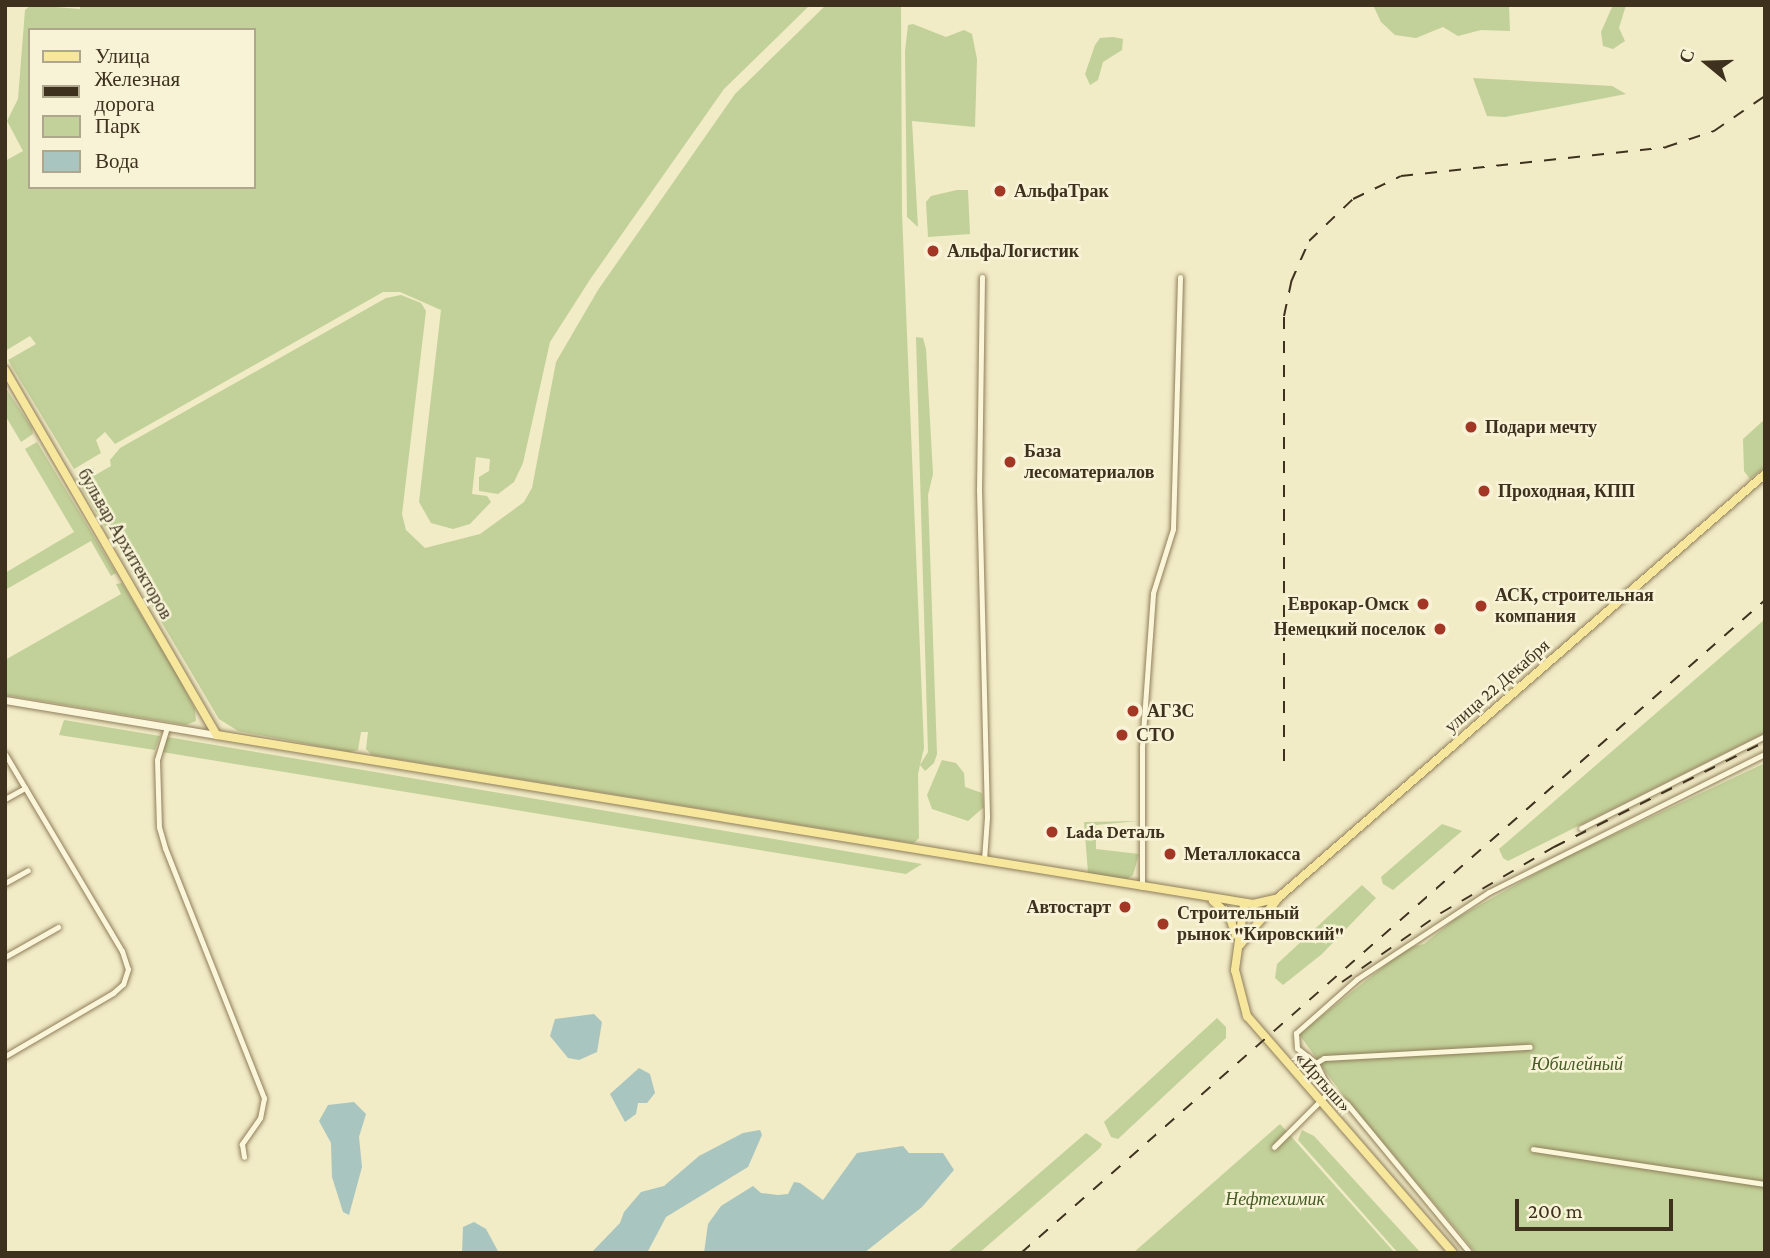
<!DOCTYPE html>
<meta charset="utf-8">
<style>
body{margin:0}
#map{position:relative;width:1770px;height:1258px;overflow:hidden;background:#f1ebc6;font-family:"Crimson Pro",serif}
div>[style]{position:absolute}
.green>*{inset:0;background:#c2d199}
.water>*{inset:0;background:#a8c5c0}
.roads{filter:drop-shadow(0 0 2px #8f7e5a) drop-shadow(0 0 2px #8f7e5a)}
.street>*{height:5px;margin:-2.5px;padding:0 2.5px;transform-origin:2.5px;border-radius:2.5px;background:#fbf6da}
.secondary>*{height:7px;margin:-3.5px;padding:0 3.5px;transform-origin:3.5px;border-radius:3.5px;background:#fbf6da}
.primary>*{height:8px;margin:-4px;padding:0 4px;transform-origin:4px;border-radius:4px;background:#f6e79c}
.rail>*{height:2px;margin-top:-1px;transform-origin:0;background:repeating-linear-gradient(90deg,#3e321f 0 12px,transparent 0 24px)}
.dots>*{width:19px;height:19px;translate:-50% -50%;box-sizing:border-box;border:4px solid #f8f3d6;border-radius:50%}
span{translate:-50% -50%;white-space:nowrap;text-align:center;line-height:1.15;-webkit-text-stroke:5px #f8f3d6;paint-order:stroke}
.poi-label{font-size:18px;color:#3e321f;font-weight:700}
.left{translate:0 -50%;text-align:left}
.right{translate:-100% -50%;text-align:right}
.street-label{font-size:18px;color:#3e321f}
.park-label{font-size:18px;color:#455c24;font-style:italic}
.frame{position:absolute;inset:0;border:7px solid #3e321f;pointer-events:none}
.legend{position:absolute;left:28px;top:28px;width:228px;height:161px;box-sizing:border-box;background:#f8f3d6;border:2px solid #aea68d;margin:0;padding:9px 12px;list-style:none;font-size:21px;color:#3e321f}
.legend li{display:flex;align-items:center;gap:14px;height:35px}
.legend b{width:35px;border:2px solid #aea68d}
.north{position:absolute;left:1672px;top:28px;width:70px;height:70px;-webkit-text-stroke:5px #f8f3d6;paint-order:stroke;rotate:289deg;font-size:19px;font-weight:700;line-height:28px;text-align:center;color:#3e321f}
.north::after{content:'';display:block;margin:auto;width:24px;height:32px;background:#3e321f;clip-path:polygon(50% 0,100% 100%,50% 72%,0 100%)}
.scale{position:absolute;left:1515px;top:1199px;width:158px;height:32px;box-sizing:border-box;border:4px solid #3e321f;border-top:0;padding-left:9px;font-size:21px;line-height:24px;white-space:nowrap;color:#3e321f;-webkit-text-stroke:5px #f8f3d6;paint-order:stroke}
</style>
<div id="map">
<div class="green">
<i style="clip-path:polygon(evenodd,31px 5px,80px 9px,80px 5px,810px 5px,724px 89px,591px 278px,550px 342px,523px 463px,514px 482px,498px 494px,479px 491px,479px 477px,489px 471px,490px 459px,476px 457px,472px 494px,487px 496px,491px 502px,470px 524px,453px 529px,431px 523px,419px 502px,441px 310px,400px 292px,383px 292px,115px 444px,105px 432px,96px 440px,101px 453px,74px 469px,8px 360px,36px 344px,30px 336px,5px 351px,5px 161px,23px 151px,7px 121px,18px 99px,25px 10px,31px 5px,30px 30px,254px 30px,254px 187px,30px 187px,30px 30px)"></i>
<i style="clip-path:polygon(826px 5px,901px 5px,902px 213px,924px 748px,920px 765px,928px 752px,916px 337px,923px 338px,926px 349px,933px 474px,928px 495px,937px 754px,934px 763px,925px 771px,920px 765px,918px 774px,919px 838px,914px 843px,898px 841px,372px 755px,366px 749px,368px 732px,361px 732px,358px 750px,350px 752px,238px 731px,219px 719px,76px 478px,93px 468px,97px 474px,111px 466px,110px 460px,120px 448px,386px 298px,401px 295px,421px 303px,426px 311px,402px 514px,406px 530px,425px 548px,480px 534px,524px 502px,532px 488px,556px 362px,598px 290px,735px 94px)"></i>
<i style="clip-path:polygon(1373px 5px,1509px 5px,1510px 31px,1481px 30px,1458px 36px,1443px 27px,1416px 38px,1395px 35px,1381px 22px)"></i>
<i style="clip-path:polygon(1613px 5px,1626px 5px,1619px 28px,1625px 41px,1613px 49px,1603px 46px,1601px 32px)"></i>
<i style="clip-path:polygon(913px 24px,946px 37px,964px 30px,972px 34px,977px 59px,975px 127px,912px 121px,918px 227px,907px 217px,905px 51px,908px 25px)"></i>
<i style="clip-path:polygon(1113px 37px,1123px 39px,1122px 50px,1103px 62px,1098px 80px,1090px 85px,1085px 74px,1095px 45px,1100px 38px)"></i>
<i style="clip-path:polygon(1473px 78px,1612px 86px,1626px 94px,1505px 117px,1487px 116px)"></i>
<i style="clip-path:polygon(957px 190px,968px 190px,970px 234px,928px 237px,926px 202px,931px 196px)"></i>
<i style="clip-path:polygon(5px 387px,32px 428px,33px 434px,21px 442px,5px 415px)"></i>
<i style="clip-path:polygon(1765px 419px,1765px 467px,1750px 479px,1744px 471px,1743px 439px)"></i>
<i style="clip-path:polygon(37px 442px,116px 573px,111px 576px,91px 541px,5px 590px,5px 573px,74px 532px,25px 449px)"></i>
<i style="clip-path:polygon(122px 583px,175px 671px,195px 709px,196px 721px,186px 725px,5px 695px,5px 660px,121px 594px,116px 584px)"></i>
<i style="clip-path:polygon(1765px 619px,1765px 733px,1508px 861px,1503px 858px,1499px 849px)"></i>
<i style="clip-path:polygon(64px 720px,160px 736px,155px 750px,59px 735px)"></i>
<i style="clip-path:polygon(167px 737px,922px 864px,906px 874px,162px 752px)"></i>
<i style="clip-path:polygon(942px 760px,956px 763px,964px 773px,965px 787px,982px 793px,984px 807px,968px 821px,932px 809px,927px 795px)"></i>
<i style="clip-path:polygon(1765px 763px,1765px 1253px,1476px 1253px,1339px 1090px,1299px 1034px,1407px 948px,1424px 944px,1455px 919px,1560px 860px)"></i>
<i style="clip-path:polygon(1138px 821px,1096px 825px,1096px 849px,1139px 854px,1133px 875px,1127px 879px,1088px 873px,1084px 822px)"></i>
<i style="clip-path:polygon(1442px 824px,1462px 831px,1393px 890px,1383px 884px,1381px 877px)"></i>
<i style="clip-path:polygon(1362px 885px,1376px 898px,1322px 954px,1283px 985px,1275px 978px,1277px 964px)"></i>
<i style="clip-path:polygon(1217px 1018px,1226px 1027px,1226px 1038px,1118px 1139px,1111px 1137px,1104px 1122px)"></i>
<i style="clip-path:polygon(1280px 1124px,1395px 1253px,1133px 1253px)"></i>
<i style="clip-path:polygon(1302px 1130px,1314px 1136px,1421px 1253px,1398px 1253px,1298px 1140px)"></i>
<i style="clip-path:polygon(1086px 1133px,1102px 1144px,1100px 1148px,979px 1253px,947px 1253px)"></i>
</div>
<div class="water">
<i style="clip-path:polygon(594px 1014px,602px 1022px,597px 1052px,579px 1060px,568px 1058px,550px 1036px,555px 1019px)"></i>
<i style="clip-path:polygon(639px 1068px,650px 1074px,655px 1093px,647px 1103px,638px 1103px,636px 1114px,625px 1122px,610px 1094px)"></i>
<i style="clip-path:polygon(354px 1102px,366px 1114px,359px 1137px,362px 1167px,349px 1215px,343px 1212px,332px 1177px,331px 1143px,319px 1121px,328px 1105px)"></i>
<i style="clip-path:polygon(760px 1130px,762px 1135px,748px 1167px,666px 1217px,647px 1253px,591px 1253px,620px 1223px,624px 1212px,641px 1192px,664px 1186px,699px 1156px,743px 1133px)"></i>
<i style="clip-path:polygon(903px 1146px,909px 1153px,943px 1153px,954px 1170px,922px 1207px,864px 1253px,704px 1253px,708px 1224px,721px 1206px,753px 1186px,761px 1193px,778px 1195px,788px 1194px,794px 1182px,800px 1183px,823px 1200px,857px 1153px)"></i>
<i style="clip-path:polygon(474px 1222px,486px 1229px,499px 1253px,462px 1253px,463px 1227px)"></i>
</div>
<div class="roads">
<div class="street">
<i style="left:982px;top:277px;width:212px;rotate:90.8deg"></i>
<i style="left:979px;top:489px;width:328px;rotate:88.6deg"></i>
<i style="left:987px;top:817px;width:43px;rotate:94deg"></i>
<i style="left:167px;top:727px;width:34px;rotate:107deg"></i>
<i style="left:157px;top:760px;width:67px;rotate:88.3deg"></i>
<i style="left:159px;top:827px;width:22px;rotate:74deg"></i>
<i style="left:165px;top:848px;width:269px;rotate:68.4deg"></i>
<i style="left:264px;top:1098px;width:20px;rotate:101deg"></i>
<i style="left:260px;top:1118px;width:32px;rotate:125deg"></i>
<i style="left:242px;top:1144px;width:13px;rotate:81deg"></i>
<i style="left:5px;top:754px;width:229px;rotate:59.3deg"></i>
<i style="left:122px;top:951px;width:19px;rotate:72deg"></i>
<i style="left:128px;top:969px;width:16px;rotate:108deg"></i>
<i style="left:123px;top:984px;width:13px;rotate:138deg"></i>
<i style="left:113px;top:993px;width:125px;rotate:149.7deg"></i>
<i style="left:5px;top:799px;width:23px;rotate:-29deg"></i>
<i style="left:1581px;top:828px;width:206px;rotate:-26.6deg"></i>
<i style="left:5px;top:883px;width:26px;rotate:-29deg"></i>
<i style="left:1142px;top:887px;width:140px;rotate:-90deg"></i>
<i style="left:1142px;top:747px;width:154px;rotate:-85.9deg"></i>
<i style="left:1153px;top:593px;width:67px;rotate:-72.6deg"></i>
<i style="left:1173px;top:529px;width:252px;rotate:-88.4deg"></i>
<i style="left:5px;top:957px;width:61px;rotate:-29.5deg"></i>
<i style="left:1316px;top:1063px;width:9px;rotate:-32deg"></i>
<i style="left:1324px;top:1058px;width:206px;rotate:-3.1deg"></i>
<i style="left:1274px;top:1147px;width:79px;rotate:-45deg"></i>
<i style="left:1533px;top:1149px;width:235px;rotate:8.6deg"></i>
<i style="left:1470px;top:1253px;width:193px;rotate:-129.5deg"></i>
<i style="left:1347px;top:1104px;width:21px;rotate:-143deg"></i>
<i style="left:1330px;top:1091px;width:31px;rotate:-117deg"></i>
<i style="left:1316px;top:1063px;width:24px;rotate:-142deg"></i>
<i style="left:1297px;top:1048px;width:15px;rotate:-94deg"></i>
<i style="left:1296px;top:1033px;width:81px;rotate:-41.5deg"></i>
<i style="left:1357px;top:979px;width:158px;rotate:-33.4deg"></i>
<i style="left:1489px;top:892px;width:309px;rotate:-26.6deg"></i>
</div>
<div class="secondary">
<i style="left:5px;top:700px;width:215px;rotate:9.4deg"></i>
</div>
<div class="primary">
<i style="left:5px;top:370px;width:422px;rotate:59.9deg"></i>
<i style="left:217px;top:735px;width:1050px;rotate:9.26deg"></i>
<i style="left:1253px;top:904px;width:26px;rotate:-13deg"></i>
<i style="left:1278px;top:898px;width:646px;rotate:-41.04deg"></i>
<i style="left:1213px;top:901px;width:21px;rotate:41deg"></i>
<i style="left:1229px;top:915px;width:21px;rotate:71deg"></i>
<i style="left:1244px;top:904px;width:67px;rotate:97.8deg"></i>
<i style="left:1235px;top:970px;width:48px;rotate:75.4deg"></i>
<i style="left:1247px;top:1016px;width:314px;rotate:49deg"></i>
<i style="left:1240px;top:945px;width:57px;rotate:-50.7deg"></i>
</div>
</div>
<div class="rail">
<i style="left:1284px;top:761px;width:445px;rotate:-90deg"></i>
<i style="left:1284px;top:316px;width:35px;rotate:-78deg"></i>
<i style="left:1291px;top:282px;width:45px;rotate:-66.3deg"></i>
<i style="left:1309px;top:241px;width:61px;rotate:-43.7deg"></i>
<i style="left:1353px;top:199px;width:53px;rotate:-25.6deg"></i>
<i style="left:1401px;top:176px;width:267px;rotate:-6.2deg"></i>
<i style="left:1666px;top:147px;width:51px;rotate:-18.4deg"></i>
<i style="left:1714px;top:131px;width:62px;rotate:-34.5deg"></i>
<i style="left:1342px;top:982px;width:121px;rotate:-34.9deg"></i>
<i style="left:1441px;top:913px;width:131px;rotate:-30.3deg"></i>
<i style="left:1554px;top:847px;width:236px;rotate:-26.5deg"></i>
<i style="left:1021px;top:1253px;width:990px;rotate:-41.27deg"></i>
</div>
<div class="dots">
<i style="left:1000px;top:191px;background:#a23725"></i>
<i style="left:933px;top:251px;background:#a23725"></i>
<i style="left:1471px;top:427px;background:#a23725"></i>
<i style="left:1010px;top:462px;background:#a23725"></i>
<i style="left:1484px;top:491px;background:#a23725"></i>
<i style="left:1423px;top:604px;background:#a23725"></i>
<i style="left:1481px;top:606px;background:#a23725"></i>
<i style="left:1440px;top:629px;background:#a23725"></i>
<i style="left:1133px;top:711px;background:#a23725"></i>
<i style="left:1122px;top:735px;background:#a23725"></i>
<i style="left:1052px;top:832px;background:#a23725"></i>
<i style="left:1170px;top:854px;background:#a23725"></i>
<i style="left:1125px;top:907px;background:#a23725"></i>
<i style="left:1163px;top:924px;background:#a23725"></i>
</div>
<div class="poi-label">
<span class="left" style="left:1014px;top:191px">АльфаТрак</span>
<span class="left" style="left:947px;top:251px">АльфаЛогистик</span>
<span class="left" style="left:1485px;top:427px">Подари мечту</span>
<span class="left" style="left:1024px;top:462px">База<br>лесоматериалов</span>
<span class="left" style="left:1498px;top:491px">Проходная, КПП</span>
<span class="left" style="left:1495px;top:606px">АСК, строительная<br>компания</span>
<span class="right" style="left:1409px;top:604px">Еврокар-Омск</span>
<span class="right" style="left:1426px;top:629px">Немецкий поселок</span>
<span class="left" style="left:1147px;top:711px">АГЗС</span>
<span class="left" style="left:1136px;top:735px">СТО</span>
<span class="left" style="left:1066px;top:832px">Lada Dеталь</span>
<span class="left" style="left:1184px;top:854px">Металлокасса</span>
<span class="right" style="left:1111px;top:907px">Автостарт</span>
<span class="left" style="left:1177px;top:924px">Строительный<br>рынок "Кировский"</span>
</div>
<div class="street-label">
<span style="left:125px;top:544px;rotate:60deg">бульвар Архитекторов</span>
<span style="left:1497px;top:686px;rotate:-41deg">улица 22 Декабря</span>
<span style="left:1323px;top:1082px;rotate:48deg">«Иртыш»</span>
</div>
<div class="park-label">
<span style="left:1577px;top:1064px">Юбилейный</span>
<span style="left:1275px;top:1199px">Нефтехимик</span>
</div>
<div class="frame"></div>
<ul class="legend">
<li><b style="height:9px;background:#f6e79c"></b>Улица</li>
<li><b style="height:9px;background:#3e321f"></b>Железная дорога</li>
<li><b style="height:19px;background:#c2d199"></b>Парк</li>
<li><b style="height:19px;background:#a8c5c0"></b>Вода</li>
</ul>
<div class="north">С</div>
<div class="scale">200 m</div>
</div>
